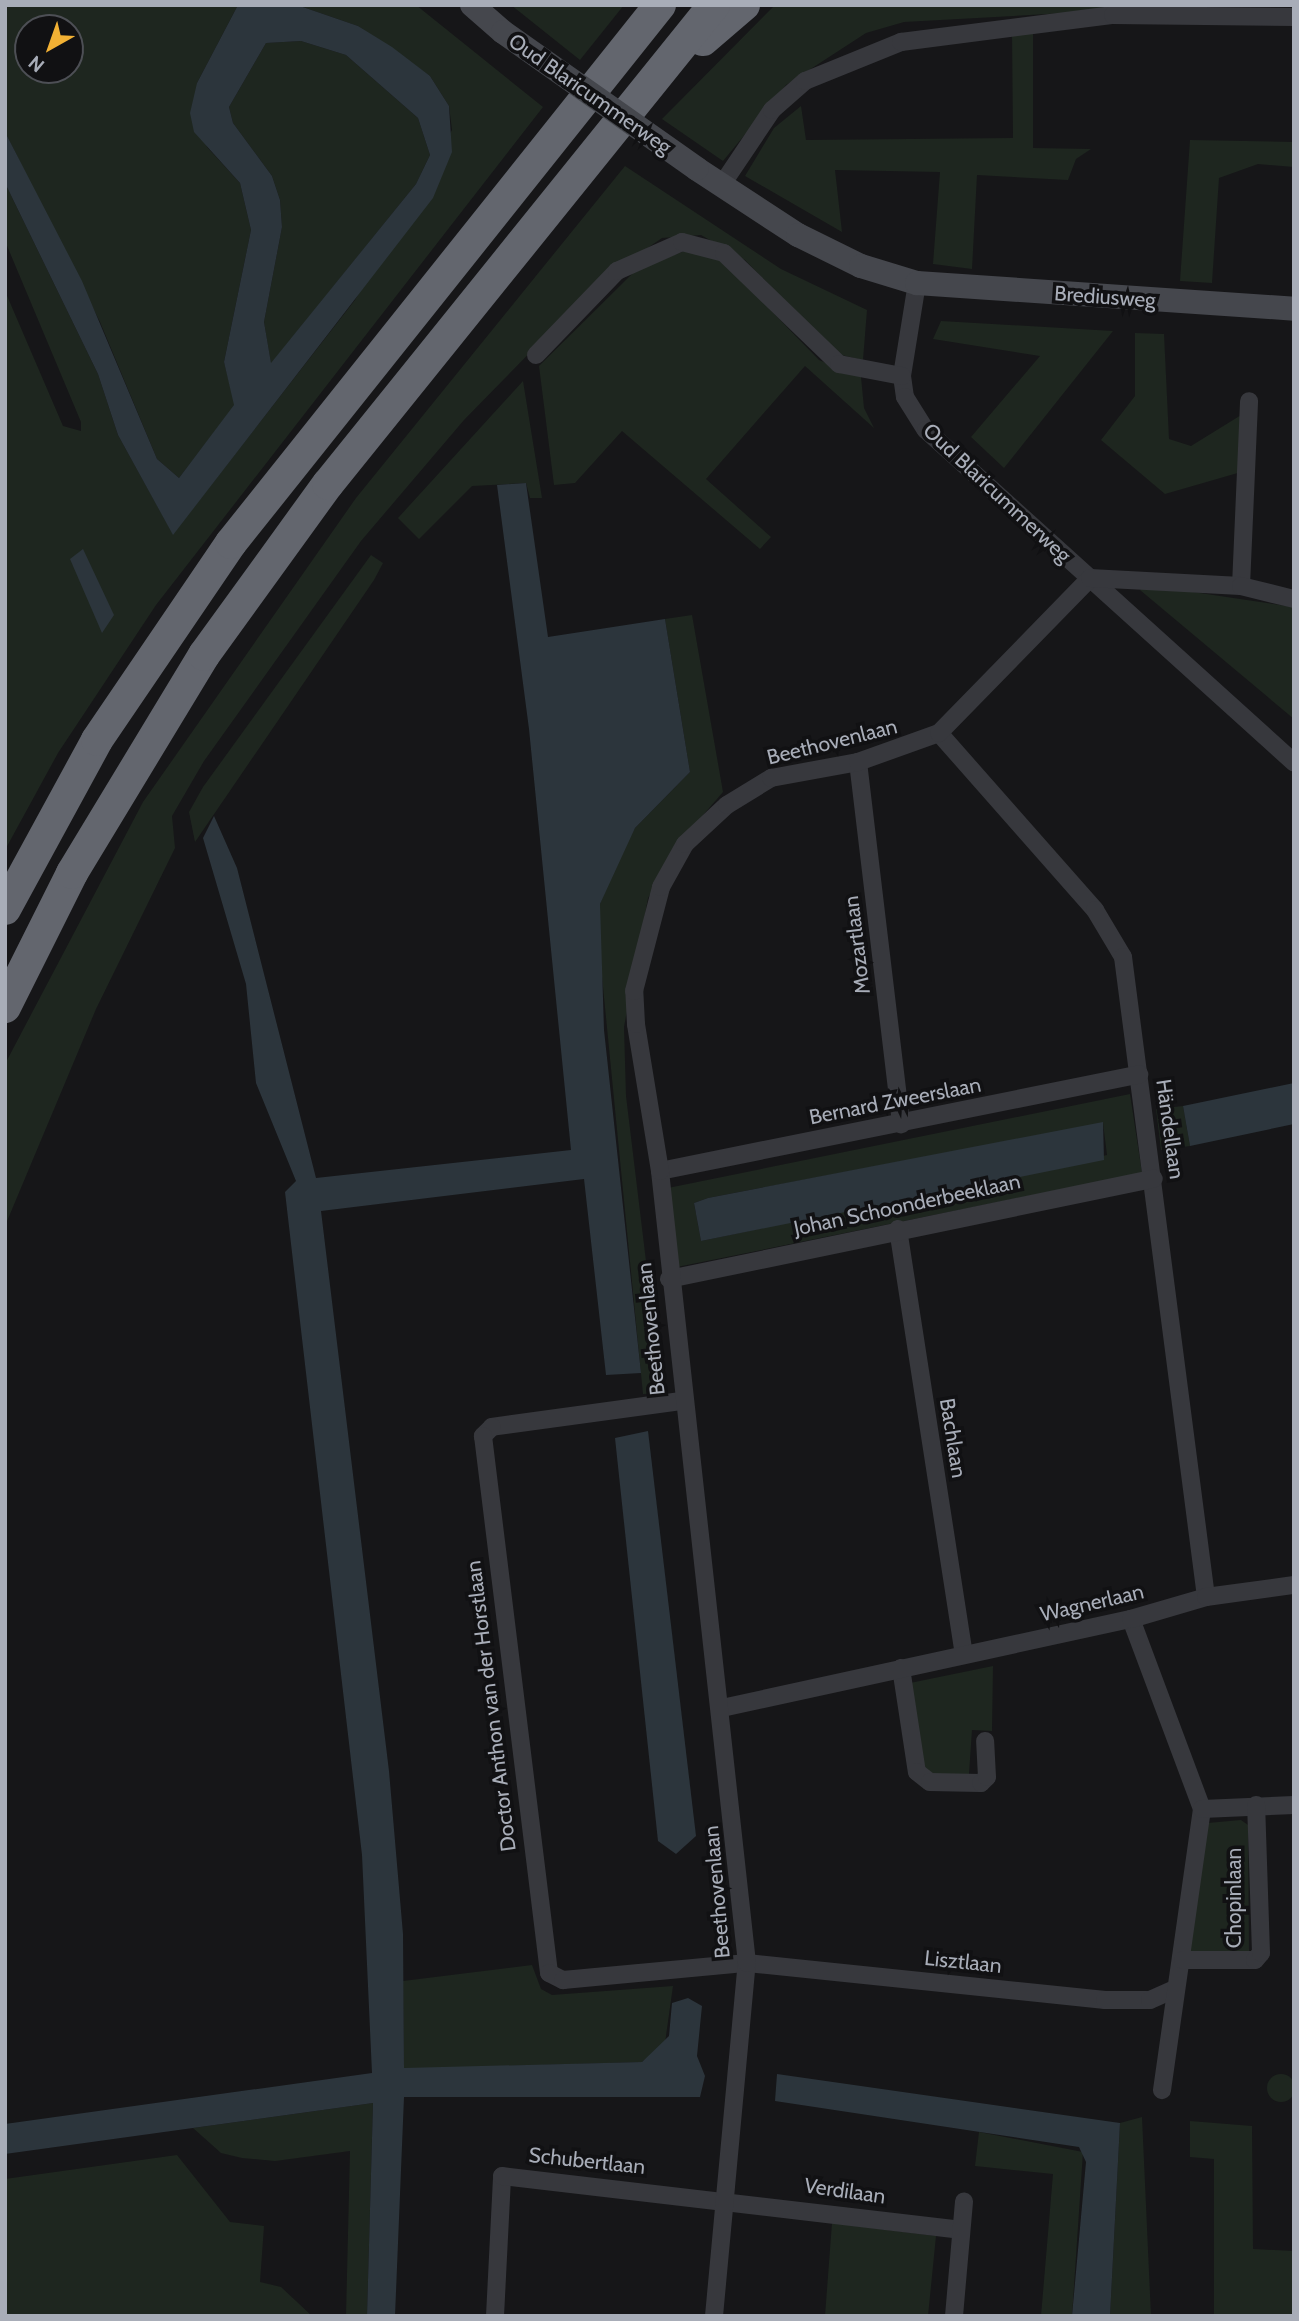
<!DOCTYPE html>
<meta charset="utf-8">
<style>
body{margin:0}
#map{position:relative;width:1299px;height:2321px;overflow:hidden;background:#161618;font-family:Cabin,sans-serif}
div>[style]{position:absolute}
.green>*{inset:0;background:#1e261f}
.round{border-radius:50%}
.water>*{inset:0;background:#2c353c}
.street>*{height:18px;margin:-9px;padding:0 9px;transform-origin:9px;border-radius:9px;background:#37383d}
.secondary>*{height:24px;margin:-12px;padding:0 12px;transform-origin:12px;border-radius:12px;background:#45474d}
.highway>*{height:32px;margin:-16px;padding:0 16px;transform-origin:16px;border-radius:16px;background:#63666e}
.secondary-bridge>*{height:24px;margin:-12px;padding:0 12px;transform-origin:12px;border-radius:12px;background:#45474d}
span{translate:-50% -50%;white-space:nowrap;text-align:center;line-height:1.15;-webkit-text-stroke:7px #111113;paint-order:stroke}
.street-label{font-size:21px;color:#a8adb8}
.frame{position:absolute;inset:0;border:7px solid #a8adb8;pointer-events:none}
.north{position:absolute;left:14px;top:14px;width:70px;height:70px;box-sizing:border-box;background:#111113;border:2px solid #4d4f55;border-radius:50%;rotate:220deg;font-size:19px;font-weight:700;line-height:28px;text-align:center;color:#a8adb8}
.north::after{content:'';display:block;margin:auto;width:24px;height:32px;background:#f2b134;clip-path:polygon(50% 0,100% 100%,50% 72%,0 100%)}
</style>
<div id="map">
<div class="green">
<i style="clip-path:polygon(evenodd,5px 5px,238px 5px,197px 83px,207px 147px,240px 183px,251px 230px,224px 362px,235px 405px,179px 478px,157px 459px,100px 322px,5px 132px,5px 5px,28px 28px,70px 28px,70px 70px,28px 70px,28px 28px)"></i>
<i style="clip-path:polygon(297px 5px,416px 5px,543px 107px,156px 605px,58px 753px,5px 850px,5px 291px,63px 426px,81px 431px,81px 422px,5px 241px,5px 183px,98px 374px,118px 435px,173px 534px,355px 300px,452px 130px,449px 106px,430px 76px,358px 26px)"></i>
<i style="clip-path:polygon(511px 5px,624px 5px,580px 60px)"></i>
<i style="clip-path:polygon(775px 5px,1137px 5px,1137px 9px,904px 22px,866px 33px,786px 85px,723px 161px,662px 119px)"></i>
<i style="clip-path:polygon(1012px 33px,1033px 33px,1033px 148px,1091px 149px,1076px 159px,1068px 180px,977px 175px,972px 269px,933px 264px,940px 172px,835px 170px,842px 232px,745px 176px,774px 128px,801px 106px,806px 140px,1013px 138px)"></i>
<i style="clip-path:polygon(301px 41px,346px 55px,418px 118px,430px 155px,416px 184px,271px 364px,264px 322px,282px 227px,280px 200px,272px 176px,233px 123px,229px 107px,266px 43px)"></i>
<i style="clip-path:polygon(1190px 140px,1294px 142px,1294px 167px,1258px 164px,1219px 178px,1212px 283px,1180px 281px)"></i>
<i style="clip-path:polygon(625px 166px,781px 269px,867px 310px,863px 360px,837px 354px,745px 260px,701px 235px,662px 238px,601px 280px,464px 420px,361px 541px,204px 761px,172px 816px,175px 848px,96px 1009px,5px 1226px,5px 1064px,143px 802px,356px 498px)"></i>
<i style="clip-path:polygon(687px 250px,724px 262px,819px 360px,861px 377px,864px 408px,874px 428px,805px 366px,706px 479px,771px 537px,760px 549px,622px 431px,575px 483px,554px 485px,539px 366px,636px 270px)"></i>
<i style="clip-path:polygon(941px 321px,1113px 331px,1004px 468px,971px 437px,1040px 356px,933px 339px)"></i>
<i style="clip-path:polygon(1135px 333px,1164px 334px,1169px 439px,1191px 446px,1246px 412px,1248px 470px,1165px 494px,1101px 440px,1135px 396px)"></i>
<i style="clip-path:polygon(523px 381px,542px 498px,530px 498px,526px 483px,472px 486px,419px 539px,398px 518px)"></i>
<i style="clip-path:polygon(371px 555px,383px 563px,374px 580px,195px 842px,189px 812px,203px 787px)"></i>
<i style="clip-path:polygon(1146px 585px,1294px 607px,1294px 719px,1140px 590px)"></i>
<i style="clip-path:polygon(692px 615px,723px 792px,684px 837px,648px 898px,624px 1027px,626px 1096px,662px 1393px,643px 1394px,598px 936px,600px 904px,614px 866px,635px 828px,690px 772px,665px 619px)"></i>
<i style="clip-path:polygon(evenodd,1130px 1094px,1142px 1173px,677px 1267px,663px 1189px,1130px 1094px,1103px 1123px,1107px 1155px,701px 1241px,694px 1203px,708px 1198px,1103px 1123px)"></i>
<i style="clip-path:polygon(1183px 1106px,1190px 1146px,1161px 1150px,1156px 1109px)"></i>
<i style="clip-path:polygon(993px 1666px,992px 1731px,972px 1730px,969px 1774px,933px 1776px,924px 1767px,910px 1683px)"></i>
<i style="clip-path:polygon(1241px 1820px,1248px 1825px,1249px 1952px,1190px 1952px,1208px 1823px)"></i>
<i style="clip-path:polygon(532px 1965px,541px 1989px,552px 1995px,673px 1986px,665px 2043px,642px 2062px,404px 2069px,403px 1981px)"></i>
<i class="round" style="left:1267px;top:2074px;width:28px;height:28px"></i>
<i style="clip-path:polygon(373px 2103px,367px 2316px,346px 2316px,350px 2151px,275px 2161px,242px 2158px,221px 2153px,193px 2128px)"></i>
<i style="clip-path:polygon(1142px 2117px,1151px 2316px,1110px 2316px,1120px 2123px)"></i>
<i style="clip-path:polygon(1190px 2121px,1252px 2126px,1253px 2249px,1294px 2251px,1294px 2316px,1214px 2316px,1214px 2159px,1190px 2157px)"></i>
<i style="clip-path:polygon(979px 2132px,1083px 2152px,1072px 2316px,1041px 2316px,1053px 2174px,975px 2166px)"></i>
<i style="clip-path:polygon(177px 2155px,230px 2222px,264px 2226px,260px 2282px,281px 2287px,312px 2316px,5px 2316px,5px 2179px)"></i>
<i style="clip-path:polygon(832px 2223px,936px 2236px,928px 2316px,825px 2316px)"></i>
</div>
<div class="water">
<i style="clip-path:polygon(evenodd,238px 5px,297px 5px,358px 26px,392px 47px,430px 76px,449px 106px,452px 152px,433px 198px,173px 535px,118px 435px,98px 374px,5px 183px,5px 132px,82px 281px,157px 459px,179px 478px,234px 405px,224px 362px,251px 230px,240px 183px,194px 132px,190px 113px,197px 83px,238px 5px,301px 41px,346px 55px,418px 118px,430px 155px,416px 184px,271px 363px,264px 322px,282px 227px,280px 200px,272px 176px,233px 123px,229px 107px,266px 43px,301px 41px)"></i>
<i style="clip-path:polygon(526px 483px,548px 637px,665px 619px,690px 772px,635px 828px,600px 904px,604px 1030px,641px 1373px,606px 1375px,584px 1179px,321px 1211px,389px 1771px,403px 1934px,404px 2068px,642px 2062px,669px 2036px,672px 2003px,688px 1998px,702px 2006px,697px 2056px,705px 2076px,700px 2097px,404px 2097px,395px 2316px,367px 2316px,373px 2103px,5px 2154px,5px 2124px,372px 2073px,362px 1855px,285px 1192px,296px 1181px,256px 1083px,246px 984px,203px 838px,214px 816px,237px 868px,316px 1178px,571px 1150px,529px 729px,497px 485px)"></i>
<i style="clip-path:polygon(83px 549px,114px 615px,102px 633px,70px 559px)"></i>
<i style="clip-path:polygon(1294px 1083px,1294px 1124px,1190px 1146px,1183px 1106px)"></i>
<i style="clip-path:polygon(1103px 1122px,1104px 1160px,701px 1241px,694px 1203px,708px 1198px)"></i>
<i style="clip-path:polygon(648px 1431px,696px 1836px,676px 1854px,658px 1841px,615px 1438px)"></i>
<i style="clip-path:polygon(777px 2074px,1120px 2123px,1110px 2316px,1072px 2316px,1086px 2162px,1079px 2147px,775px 2101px)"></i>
</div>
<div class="street">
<i style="left:721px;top:186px;width:92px;rotate:-56.1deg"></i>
<i style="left:772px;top:110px;width:44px;rotate:-41.3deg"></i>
<i style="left:805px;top:81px;width:104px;rotate:-22.1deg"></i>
<i style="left:901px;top:42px;width:214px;rotate:-7.3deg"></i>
<i style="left:1113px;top:15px;width:181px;rotate:0.6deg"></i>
<i style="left:917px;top:283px;width:94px;rotate:99.2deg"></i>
<i style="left:902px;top:376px;width:21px;rotate:82deg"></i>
<i style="left:905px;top:397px;width:39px;rotate:58deg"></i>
<i style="left:926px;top:430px;width:496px;rotate:42.1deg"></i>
<i style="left:536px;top:355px;width:117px;rotate:-46deg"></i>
<i style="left:617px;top:271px;width:71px;rotate:-24deg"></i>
<i style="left:682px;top:242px;width:43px;rotate:14.7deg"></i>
<i style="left:724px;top:253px;width:160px;rotate:44deg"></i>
<i style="left:839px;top:364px;width:64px;rotate:10.8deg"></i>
<i style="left:1241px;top:586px;width:185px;rotate:-87.5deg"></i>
<i style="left:939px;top:733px;width:236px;rotate:48.6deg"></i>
<i style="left:1095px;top:910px;width:55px;rotate:59.2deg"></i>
<i style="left:1123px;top:957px;width:645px;rotate:82.61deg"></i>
<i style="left:858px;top:762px;width:365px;rotate:83.2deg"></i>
<i style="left:660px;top:1171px;width:489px;rotate:-11.4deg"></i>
<i style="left:898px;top:1229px;width:430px;rotate:81.2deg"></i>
<i style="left:669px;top:1279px;width:495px;rotate:-11.7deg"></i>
<i style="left:681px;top:1401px;width:191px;rotate:172.2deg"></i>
<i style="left:492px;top:1427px;width:13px;rotate:135deg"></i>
<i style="left:483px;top:1436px;width:541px;rotate:82.99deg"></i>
<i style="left:549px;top:1973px;width:16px;rotate:27deg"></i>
<i style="left:563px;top:1980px;width:185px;rotate:-5.3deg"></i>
<i style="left:747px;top:1963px;width:360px;rotate:5.9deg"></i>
<i style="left:1105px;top:2000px;width:45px"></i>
<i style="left:1150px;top:2000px;width:24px;rotate:-24deg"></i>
<i style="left:1131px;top:1619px;width:203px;rotate:69.5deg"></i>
<i style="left:1202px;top:1809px;width:284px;rotate:98.1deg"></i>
<i style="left:901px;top:1668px;width:105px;rotate:81.3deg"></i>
<i style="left:917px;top:1772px;width:16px;rotate:38deg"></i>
<i style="left:930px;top:1782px;width:51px;rotate:1.1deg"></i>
<i style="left:981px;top:1783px;width:8px;rotate:-45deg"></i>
<i style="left:987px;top:1777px;width:36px;rotate:-93deg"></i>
<i style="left:722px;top:1708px;width:419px;rotate:-12.3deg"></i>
<i style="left:1131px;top:1619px;width:78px;rotate:-16.3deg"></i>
<i style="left:1206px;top:1597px;width:89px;rotate:-7.8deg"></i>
<i style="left:1202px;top:1809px;width:92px;rotate:-2.5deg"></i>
<i style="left:1183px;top:1960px;width:72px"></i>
<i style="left:1255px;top:1960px;width:9px;rotate:-49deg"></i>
<i style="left:1261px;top:1953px;width:148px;rotate:-91.9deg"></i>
<i style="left:495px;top:2316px;width:140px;rotate:-87.1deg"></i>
<i style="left:502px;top:2176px;width:461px;rotate:6.7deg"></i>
<i style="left:714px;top:2316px;width:355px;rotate:-84.7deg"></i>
<i style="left:747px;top:1963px;width:797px;rotate:-96.27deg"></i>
<i style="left:660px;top:1171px;width:149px;rotate:-99.3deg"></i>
<i style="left:636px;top:1024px;width:33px;rotate:-93deg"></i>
<i style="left:634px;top:991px;width:107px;rotate:-75.4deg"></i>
<i style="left:661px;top:887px;width:49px;rotate:-60.8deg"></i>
<i style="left:685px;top:844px;width:57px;rotate:-42.9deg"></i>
<i style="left:727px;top:805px;width:52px;rotate:-31.5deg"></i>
<i style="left:771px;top:778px;width:88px;rotate:-10.4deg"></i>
<i style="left:858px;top:762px;width:86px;rotate:-19.7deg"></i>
<i style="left:939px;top:733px;width:216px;rotate:-45.7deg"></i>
<i style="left:1090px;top:578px;width:151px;rotate:3deg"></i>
<i style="left:1241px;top:586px;width:55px;rotate:13.8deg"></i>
<i style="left:954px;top:2316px;width:115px;rotate:-85deg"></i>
</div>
<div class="secondary">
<i style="left:472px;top:5px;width:41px;rotate:41.1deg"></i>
<i style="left:697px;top:169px;width:121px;rotate:33.2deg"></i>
<i style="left:798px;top:235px;width:70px;rotate:26.2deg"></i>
<i style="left:861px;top:266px;width:59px;rotate:16.9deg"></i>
<i style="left:917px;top:283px;width:378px;rotate:3.9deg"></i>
</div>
<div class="highway">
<i style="left:703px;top:40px;width:54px;rotate:-40.5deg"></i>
<i style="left:5px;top:909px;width:192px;rotate:-61.4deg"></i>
<i style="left:97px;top:740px;width:238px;rotate:-55.8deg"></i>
<i style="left:231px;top:543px;width:688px;rotate:-51.43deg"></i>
<i style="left:5px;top:1007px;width:150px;rotate:-63.4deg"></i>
<i style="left:72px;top:873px;width:255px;rotate:-58.8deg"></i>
<i style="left:204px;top:655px;width:211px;rotate:-54.1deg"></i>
<i style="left:328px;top:484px;width:615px;rotate:-51.14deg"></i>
</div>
<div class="secondary-bridge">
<i style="left:503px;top:32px;width:237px;rotate:35.2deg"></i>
</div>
<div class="street-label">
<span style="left:590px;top:94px;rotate:35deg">Oud Blaricummerweg</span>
<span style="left:1105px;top:297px;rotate:4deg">Brediusweg</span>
<span style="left:997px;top:493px;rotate:43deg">Oud Blaricummerweg</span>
<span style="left:832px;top:742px;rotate:-14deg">Beethovenlaan</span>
<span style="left:857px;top:945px;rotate:-97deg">Mozartlaan</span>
<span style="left:895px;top:1101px;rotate:-11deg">Bernard Zweerslaan</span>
<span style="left:1170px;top:1129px;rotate:82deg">Händellaan</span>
<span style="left:907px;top:1205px;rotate:-12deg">Johan Schoonderbeeklaan</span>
<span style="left:651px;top:1329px;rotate:-96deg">Beethovenlaan</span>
<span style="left:953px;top:1438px;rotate:81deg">Bachlaan</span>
<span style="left:1092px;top:1603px;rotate:-13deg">Wagnerlaan</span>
<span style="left:491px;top:1706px;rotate:-97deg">Doctor Anthon van der Horstlaan</span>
<span style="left:717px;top:1892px;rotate:-95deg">Beethovenlaan</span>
<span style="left:1234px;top:1898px;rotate:-90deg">Chopinlaan</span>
<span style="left:963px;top:1962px;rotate:6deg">Lisztlaan</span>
<span style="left:587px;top:2161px;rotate:6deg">Schubertlaan</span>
<span style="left:845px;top:2191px;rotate:8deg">Verdilaan</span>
</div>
<div class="frame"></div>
<div class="north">N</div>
</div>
